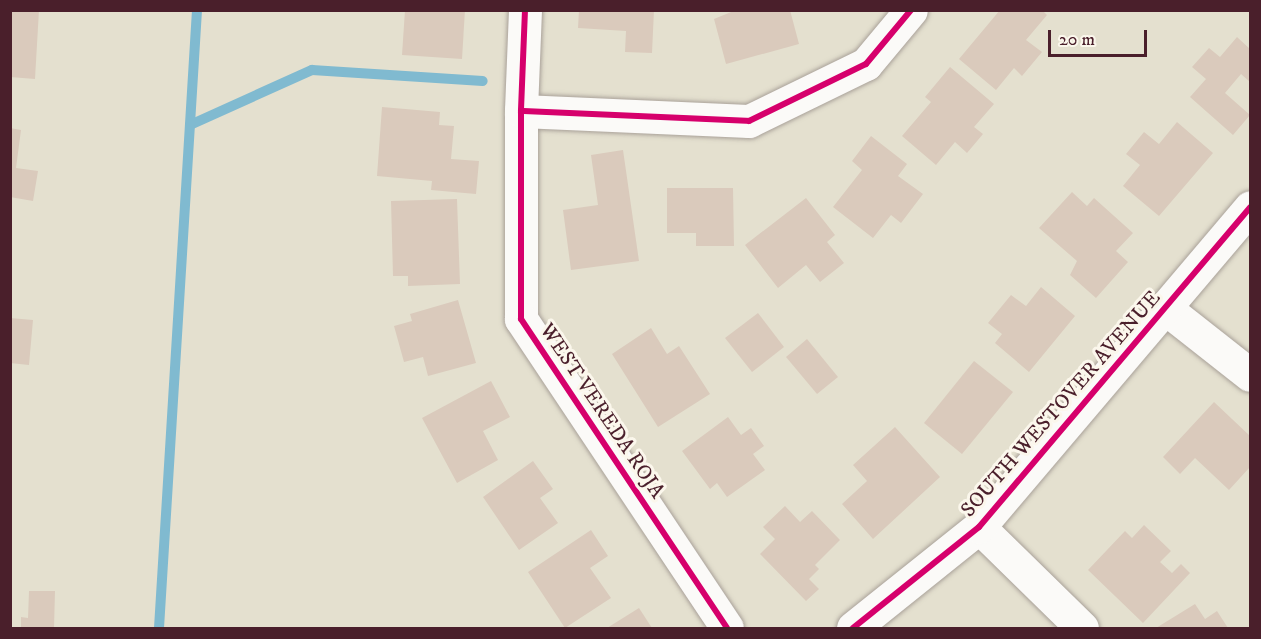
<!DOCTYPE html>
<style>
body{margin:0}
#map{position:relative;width:1261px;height:639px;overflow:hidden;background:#e4e0cf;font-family:"IM FELL DW Pica",serif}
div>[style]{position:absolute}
.stream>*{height:10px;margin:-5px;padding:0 5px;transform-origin:5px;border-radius:5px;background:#80bad0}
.building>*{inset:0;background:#dacabc}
.roads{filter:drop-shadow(0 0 2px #a9a199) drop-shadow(0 0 2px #a9a199)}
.minor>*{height:33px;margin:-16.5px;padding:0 16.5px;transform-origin:16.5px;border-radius:16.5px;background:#fbfaf8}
.cycleway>*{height:6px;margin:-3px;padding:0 3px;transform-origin:3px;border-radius:3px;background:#d6006c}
span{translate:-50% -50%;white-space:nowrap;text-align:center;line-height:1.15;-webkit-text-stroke:6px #fbf7ec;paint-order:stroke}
.street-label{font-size:21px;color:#4a1f2b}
.frame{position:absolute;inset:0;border:12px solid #4a1f2b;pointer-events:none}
.scale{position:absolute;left:1048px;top:30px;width:99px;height:27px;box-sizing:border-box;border:3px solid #4a1f2b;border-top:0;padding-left:8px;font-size:18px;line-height:21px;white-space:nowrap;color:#4a1f2b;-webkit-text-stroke:4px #fbf7ec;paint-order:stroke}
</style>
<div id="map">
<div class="stream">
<i style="left:190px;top:125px;width:134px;rotate:-24.3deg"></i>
<i style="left:312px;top:70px;width:171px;rotate:3.7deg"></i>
<i style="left:159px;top:628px;width:619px;rotate:-86.48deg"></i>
</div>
<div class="building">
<i style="clip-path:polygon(10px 10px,39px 10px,35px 79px,10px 77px)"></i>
<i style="clip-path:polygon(405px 10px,465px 10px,462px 59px,402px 55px)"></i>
<i style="clip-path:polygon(579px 10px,654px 10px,652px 53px,625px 52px,626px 31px,578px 28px)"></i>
<i style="clip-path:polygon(736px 10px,790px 10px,799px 44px,726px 64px,714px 19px)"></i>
<i style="clip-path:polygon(1000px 10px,1042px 10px,1047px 15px,1026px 40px,1042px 52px,1022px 76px,1014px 68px,996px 90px,959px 59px)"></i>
<i style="clip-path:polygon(1237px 37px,1250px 49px,1250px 82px,1241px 74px,1225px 93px,1250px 115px,1233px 135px,1190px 97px,1206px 79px,1192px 67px,1209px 48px,1220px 57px)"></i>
<i style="clip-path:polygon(950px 67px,994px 104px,974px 127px,983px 134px,967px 153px,955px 142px,936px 165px,902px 136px,931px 102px,925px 97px)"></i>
<i style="clip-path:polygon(382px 107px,440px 112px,439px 125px,454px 126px,451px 159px,479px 161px,476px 194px,431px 190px,432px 181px,377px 176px)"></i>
<i style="clip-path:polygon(1177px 122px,1213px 153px,1159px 216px,1123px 186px,1140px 165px,1126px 154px,1144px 132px,1159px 144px)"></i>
<i style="clip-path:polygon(10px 128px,21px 130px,16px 168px,38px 171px,33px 201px,10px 197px)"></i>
<i style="clip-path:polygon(871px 136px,907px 164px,898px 176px,923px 194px,901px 223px,891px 215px,873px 238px,833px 207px,862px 170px,852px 161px)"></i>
<i style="clip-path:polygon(623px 150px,639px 261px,571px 270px,563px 210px,598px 205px,591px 155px)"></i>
<i style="clip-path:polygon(667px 188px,733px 188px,734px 246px,696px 246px,696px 233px,667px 233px)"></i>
<i style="clip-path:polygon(1072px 192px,1087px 206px,1094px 198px,1133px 233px,1116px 251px,1128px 262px,1096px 298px,1070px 275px,1077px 261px,1039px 228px)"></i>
<i style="clip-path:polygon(806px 198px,835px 235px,827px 242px,844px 263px,820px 282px,806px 265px,778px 288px,745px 245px)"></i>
<i style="clip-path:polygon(457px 199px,460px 284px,408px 286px,408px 276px,393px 276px,391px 201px)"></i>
<i style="clip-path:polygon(1041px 287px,1075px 316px,1029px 372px,995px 343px,1002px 334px,988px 323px,1011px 295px,1026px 306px)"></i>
<i style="clip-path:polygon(458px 300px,476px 363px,428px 376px,423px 357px,404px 362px,394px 326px,412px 321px,410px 314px)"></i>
<i style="clip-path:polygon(758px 313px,784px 347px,752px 372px,725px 338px)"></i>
<i style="clip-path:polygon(10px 318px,33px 320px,29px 365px,10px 363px)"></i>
<i style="clip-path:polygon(651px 328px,667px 354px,679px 346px,710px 394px,658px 427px,612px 354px)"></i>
<i style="clip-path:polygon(807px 339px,838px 377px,817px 394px,786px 357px)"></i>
<i style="clip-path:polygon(974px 361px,1013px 392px,962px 454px,924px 423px)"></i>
<i style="clip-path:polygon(491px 381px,510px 417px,483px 431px,498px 460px,457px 483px,422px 418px)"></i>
<i style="clip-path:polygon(1214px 402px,1250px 436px,1250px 467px,1229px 490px,1195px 458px,1180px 474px,1163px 457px)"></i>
<i style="clip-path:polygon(728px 417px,741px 435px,751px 428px,764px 446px,753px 454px,765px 470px,727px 497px,717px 483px,710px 489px,682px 451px)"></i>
<i style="clip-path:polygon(895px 427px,940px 477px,873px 539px,842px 504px,867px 481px,853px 465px)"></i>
<i style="clip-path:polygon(533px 461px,553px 489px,540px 498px,558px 523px,519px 550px,483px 497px)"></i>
<i style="clip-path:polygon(785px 506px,800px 522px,812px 511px,840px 540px,815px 565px,819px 569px,809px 579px,819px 589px,806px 601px,760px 554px,775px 539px,763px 527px)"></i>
<i style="clip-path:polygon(1144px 525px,1171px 551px,1160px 562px,1172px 573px,1181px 564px,1190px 573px,1143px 623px,1088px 570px,1125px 531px,1132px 538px)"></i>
<i style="clip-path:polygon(591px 530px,608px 556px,590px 568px,611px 598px,565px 628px,528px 572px)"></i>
<i style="clip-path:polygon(29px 591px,55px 591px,54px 628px,21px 628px,21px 617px,28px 618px)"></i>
<i style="clip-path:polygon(1195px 604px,1205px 619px,1217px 611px,1228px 628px,1156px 628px)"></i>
<i style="clip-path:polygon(639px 608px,652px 628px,607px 628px)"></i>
</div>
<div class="roads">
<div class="minor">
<i style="left:525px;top:10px;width:101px;rotate:92.3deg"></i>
<i style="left:521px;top:111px;width:208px;rotate:90deg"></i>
<i style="left:521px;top:319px;width:371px;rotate:56.3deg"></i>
<i style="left:521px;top:111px;width:228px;rotate:2.5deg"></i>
<i style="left:749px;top:121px;width:130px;rotate:-26deg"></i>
<i style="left:866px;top:64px;width:70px;rotate:-50.2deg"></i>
<i style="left:1165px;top:308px;width:108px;rotate:38.2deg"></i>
<i style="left:979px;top:527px;width:144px;rotate:44.4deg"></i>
<i style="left:853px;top:628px;width:161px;rotate:-38.7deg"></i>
<i style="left:979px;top:527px;width:419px;rotate:-49.7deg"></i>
</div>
</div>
<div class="cycleway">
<i style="left:525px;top:10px;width:101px;rotate:92.3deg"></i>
<i style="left:521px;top:111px;width:208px;rotate:90deg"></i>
<i style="left:521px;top:319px;width:371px;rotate:56.3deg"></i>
<i style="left:521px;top:111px;width:228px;rotate:2.5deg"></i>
<i style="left:749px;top:121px;width:130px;rotate:-26deg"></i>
<i style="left:866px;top:64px;width:70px;rotate:-50.2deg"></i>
<i style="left:853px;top:628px;width:161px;rotate:-38.7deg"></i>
<i style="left:979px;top:527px;width:419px;rotate:-49.7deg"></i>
</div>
<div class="street-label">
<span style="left:1061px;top:404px;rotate:-49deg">SOUTH WESTOVER AVENUE</span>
<span style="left:602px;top:411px;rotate:56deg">WEST VEREDA ROJA</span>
</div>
<div class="frame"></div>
<div class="scale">20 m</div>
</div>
